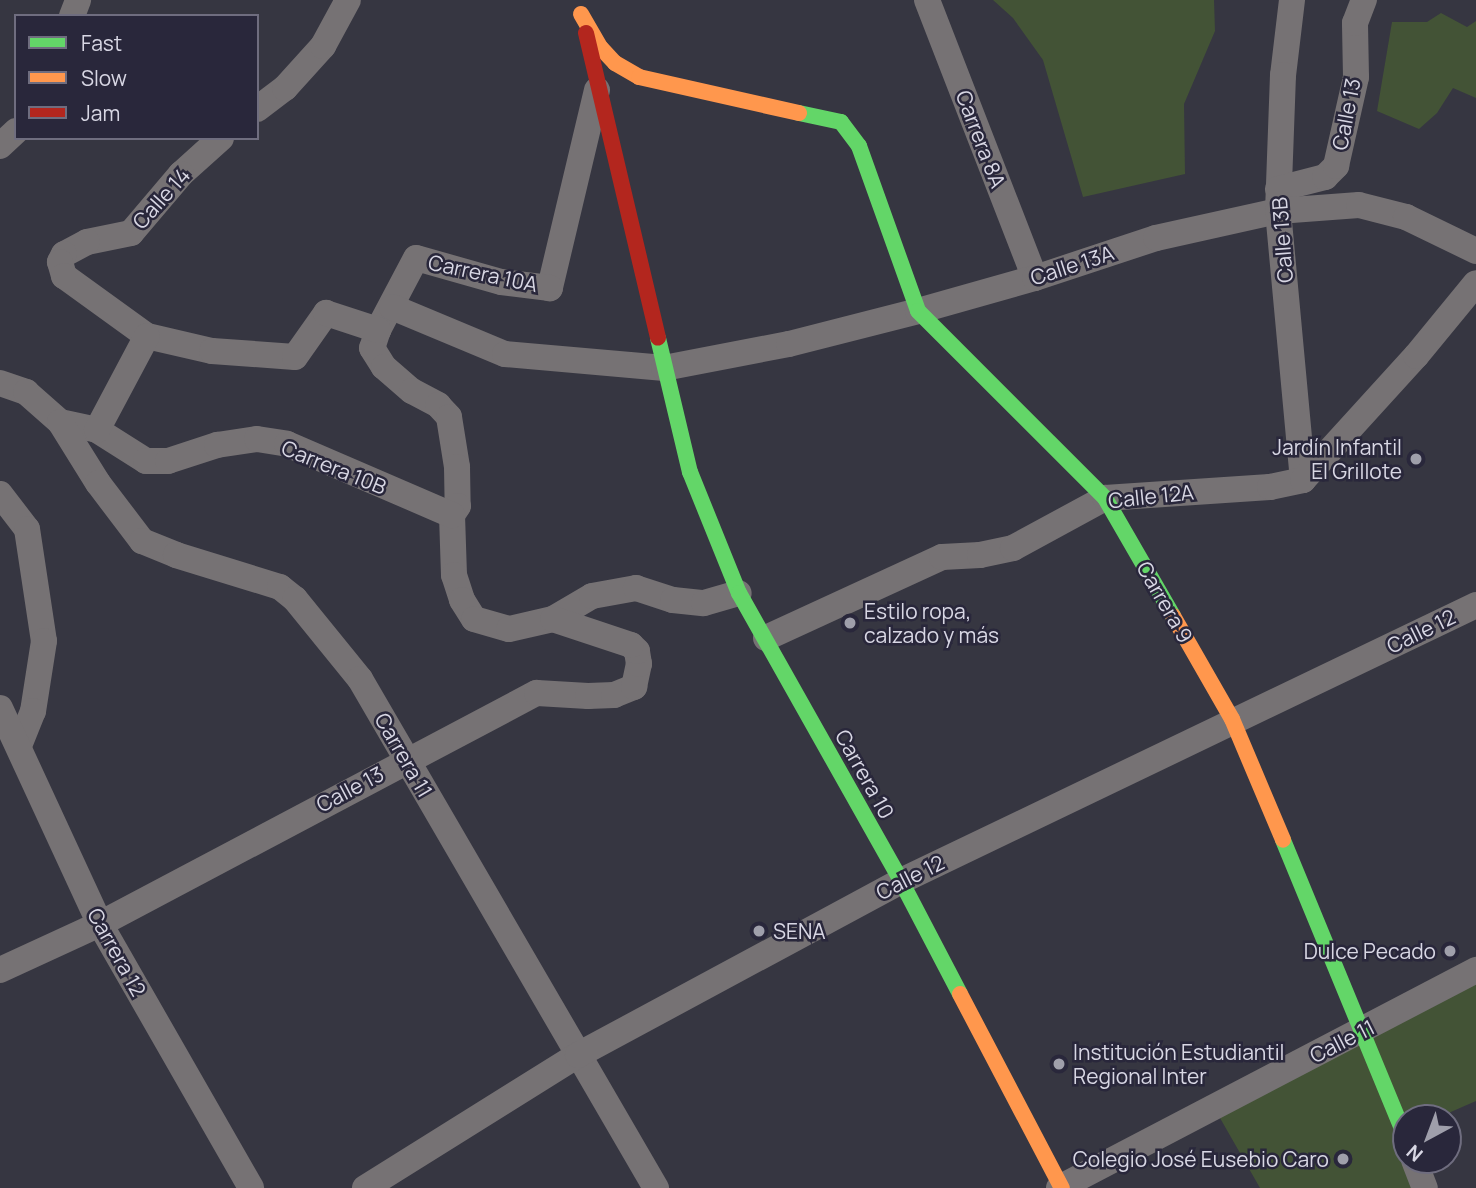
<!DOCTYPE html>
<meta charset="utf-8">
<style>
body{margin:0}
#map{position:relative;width:1476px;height:1188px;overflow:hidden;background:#363641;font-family:Manrope,sans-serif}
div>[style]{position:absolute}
.green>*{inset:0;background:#435336}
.street>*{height:26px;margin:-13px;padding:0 13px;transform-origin:13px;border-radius:13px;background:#767274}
.fast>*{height:16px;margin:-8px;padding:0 8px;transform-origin:8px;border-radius:8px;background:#63d668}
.slow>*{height:16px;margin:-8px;padding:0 8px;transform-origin:8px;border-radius:8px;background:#ff974d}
.jam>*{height:16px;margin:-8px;padding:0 8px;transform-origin:8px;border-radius:8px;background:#b3261e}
.dots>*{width:19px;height:19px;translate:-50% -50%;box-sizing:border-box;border:4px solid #29273b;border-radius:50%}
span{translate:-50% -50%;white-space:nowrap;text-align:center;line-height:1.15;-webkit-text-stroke:5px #29273b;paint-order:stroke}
.street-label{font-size:21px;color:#d8d7e4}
.poi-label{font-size:21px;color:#d8d7e4}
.right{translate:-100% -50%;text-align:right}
.left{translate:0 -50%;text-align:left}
.legend{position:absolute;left:14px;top:14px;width:245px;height:126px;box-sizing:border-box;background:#29273b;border:2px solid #6f6d7f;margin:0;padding:9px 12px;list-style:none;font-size:21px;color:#d8d7e4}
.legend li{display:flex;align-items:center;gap:14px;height:35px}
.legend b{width:35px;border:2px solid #6f6d7f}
.north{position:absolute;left:1392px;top:1104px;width:70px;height:70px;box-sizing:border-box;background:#29273b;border:2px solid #6f6d7f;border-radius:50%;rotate:221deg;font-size:19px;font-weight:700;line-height:28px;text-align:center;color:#d8d7e4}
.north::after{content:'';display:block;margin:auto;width:24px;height:32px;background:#9f9fab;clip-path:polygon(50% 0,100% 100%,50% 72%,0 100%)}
</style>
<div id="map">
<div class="green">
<i style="clip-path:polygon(993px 0,1214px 0,1215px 31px,1184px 104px,1185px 174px,1083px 197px,1043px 60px,1013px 18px)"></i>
<i style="clip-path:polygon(1441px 13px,1467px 27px,1476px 21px,1476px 98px,1453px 88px,1437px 113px,1419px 129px,1377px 111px,1392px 22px,1427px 22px)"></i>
<i style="clip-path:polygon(1476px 974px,1476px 1101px,1437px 1118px,1406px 1118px,1419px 1188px,1260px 1188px,1216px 1111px)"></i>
</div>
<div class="street">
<i style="left:927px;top:0;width:298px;rotate:68.8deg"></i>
<i style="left:1292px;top:0;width:76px;rotate:96.8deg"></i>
<i style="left:1283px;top:75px;width:136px;rotate:92.1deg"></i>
<i style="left:1278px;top:211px;width:270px;rotate:84.7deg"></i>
<i style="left:72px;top:16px;width:17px;rotate:-69deg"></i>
<i style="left:597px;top:90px;width:204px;rotate:103.4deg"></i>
<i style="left:550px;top:288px;width:49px;rotate:-173deg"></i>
<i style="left:501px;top:282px;width:88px;rotate:-164.2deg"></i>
<i style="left:416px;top:258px;width:81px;rotate:117.8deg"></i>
<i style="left:378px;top:330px;width:19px;rotate:108deg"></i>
<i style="left:372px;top:348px;width:22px;rotate:58deg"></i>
<i style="left:384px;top:367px;width:37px;rotate:41deg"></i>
<i style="left:412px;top:391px;width:30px;rotate:28deg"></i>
<i style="left:438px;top:405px;width:16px;rotate:47deg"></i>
<i style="left:449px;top:417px;width:51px;rotate:80.9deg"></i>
<i style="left:457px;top:467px;width:39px;rotate:89deg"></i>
<i style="left:458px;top:506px;width:11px;rotate:124deg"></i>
<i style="left:452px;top:515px;width:60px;rotate:88.1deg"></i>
<i style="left:454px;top:575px;width:26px;rotate:72deg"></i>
<i style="left:462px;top:600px;width:22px;rotate:58deg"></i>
<i style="left:474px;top:619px;width:36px;rotate:16deg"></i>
<i style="left:509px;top:629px;width:45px;rotate:-12.8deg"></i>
<i style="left:553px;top:619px;width:45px;rotate:-30.5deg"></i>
<i style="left:592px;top:596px;width:45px;rotate:-10.3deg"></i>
<i style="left:636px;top:588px;width:39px;rotate:18deg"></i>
<i style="left:673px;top:600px;width:31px;rotate:6deg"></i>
<i style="left:704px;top:603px;width:36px;rotate:-16deg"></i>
<i style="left:257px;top:109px;width:35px;rotate:-37deg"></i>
<i style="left:285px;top:88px;width:57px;rotate:-47.9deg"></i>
<i style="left:323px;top:46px;width:52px;rotate:-61.5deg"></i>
<i style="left:221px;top:138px;width:54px;rotate:138deg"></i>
<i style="left:181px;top:174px;width:77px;rotate:130.3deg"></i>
<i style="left:131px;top:233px;width:45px;rotate:168.4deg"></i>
<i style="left:87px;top:242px;width:26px;rotate:152deg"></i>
<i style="left:64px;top:254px;width:9px;rotate:117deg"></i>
<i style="left:60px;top:262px;width:15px;rotate:74deg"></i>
<i style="left:64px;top:276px;width:102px;rotate:35.9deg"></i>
<i style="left:147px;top:336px;width:67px;rotate:13deg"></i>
<i style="left:212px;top:351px;width:83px;rotate:4.1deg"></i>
<i style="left:295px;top:357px;width:54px;rotate:-54.8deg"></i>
<i style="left:326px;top:313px;width:55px;rotate:18.1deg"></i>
<i style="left:0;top:146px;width:22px;rotate:-43deg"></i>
<i style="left:1278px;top:189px;width:49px;rotate:-14.3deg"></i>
<i style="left:1325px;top:177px;width:16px;rotate:-45deg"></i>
<i style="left:1336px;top:166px;width:91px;rotate:-77.3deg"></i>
<i style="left:1356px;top:77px;width:54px;rotate:-91.1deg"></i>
<i style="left:1355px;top:23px;width:25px;rotate:-69deg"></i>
<i style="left:392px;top:307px;width:122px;rotate:22.6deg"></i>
<i style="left:505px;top:354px;width:160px;rotate:5deg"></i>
<i style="left:664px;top:368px;width:127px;rotate:-10.9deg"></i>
<i style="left:789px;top:344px;width:133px;rotate:-14.3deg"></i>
<i style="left:918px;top:311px;width:122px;rotate:-15.8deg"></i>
<i style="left:1035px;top:278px;width:127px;rotate:-18.3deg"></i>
<i style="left:1156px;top:238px;width:125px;rotate:-12.5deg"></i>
<i style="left:1278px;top:211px;width:81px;rotate:-4.2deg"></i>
<i style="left:1359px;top:205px;width:49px;rotate:14.3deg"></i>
<i style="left:1406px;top:217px;width:78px;rotate:25.9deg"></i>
<i style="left:0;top:383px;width:28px;rotate:19deg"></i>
<i style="left:26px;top:392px;width:45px;rotate:41.4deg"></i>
<i style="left:60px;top:422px;width:38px;rotate:12deg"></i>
<i style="left:97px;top:430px;width:58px;rotate:32.3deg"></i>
<i style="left:146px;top:461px;width:22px"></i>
<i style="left:168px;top:461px;width:52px;rotate:-18.1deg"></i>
<i style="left:217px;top:445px;width:40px;rotate:-8.5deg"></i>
<i style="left:257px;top:439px;width:30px;rotate:9deg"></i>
<i style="left:287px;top:444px;width:180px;rotate:23.3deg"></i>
<i style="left:60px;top:422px;width:72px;rotate:58.1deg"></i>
<i style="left:98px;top:483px;width:73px;rotate:52.8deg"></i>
<i style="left:142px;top:541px;width:37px;rotate:22deg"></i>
<i style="left:176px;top:555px;width:109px;rotate:17.1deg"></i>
<i style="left:280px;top:587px;width:19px;rotate:39deg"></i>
<i style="left:295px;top:599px;width:103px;rotate:50.9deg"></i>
<i style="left:360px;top:679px;width:589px;rotate:59.82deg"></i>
<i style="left:97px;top:430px;width:106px;rotate:-62deg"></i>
<i style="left:0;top:494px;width:44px;rotate:52.4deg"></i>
<i style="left:27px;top:529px;width:113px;rotate:81.4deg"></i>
<i style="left:44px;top:641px;width:71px;rotate:98.9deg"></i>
<i style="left:33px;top:711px;width:37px;rotate:112deg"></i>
<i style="left:766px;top:638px;width:194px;rotate:-24.7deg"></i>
<i style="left:942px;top:557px;width:38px;rotate:-3deg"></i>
<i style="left:980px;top:555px;width:34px;rotate:-12deg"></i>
<i style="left:1013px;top:548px;width:105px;rotate:-28.5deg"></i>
<i style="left:1105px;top:498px;width:165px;rotate:-3.8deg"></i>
<i style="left:1270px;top:487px;width:34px;rotate:-12deg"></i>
<i style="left:1303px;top:480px;width:168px;rotate:-47.7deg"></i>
<i style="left:1416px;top:356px;width:94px;rotate:-50.6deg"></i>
<i style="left:0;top:708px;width:238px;rotate:65.2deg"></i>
<i style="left:100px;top:924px;width:304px;rotate:60.2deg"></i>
<i style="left:0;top:970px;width:110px;rotate:-24.7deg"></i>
<i style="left:100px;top:924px;width:494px;rotate:-27.9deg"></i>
<i style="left:537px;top:693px;width:51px;rotate:3.4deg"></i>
<i style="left:588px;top:696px;width:26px;rotate:-2deg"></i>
<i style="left:614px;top:695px;width:22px;rotate:-22deg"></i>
<i style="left:634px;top:687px;width:24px;rotate:-78deg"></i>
<i style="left:639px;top:664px;width:13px;rotate:-99deg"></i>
<i style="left:637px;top:651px;width:8px;rotate:-135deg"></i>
<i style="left:631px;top:645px;width:82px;rotate:-161.6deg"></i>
<i style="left:1414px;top:1160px;width:30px;rotate:69deg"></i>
<i style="left:365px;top:1188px;width:251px;rotate:-32deg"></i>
<i style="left:578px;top:1055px;width:367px;rotate:-28.3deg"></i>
<i style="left:901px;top:881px;width:638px;rotate:-25.64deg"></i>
<i style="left:1059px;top:1188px;width:471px;rotate:-27.6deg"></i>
</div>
<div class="fast">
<i style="left:799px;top:113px;width:43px;rotate:12.1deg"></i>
<i style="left:841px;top:122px;width:30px;rotate:53deg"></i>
<i style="left:859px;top:146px;width:175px;rotate:70.3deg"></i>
<i style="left:918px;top:311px;width:264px;rotate:45deg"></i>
<i style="left:1105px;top:498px;width:136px;rotate:60deg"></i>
<i style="left:658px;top:338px;width:138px;rotate:76.6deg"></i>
<i style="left:690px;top:472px;width:131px;rotate:68deg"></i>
<i style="left:739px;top:593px;width:330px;rotate:60.6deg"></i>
<i style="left:901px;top:881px;width:127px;rotate:62.4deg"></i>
<i style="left:1283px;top:840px;width:323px;rotate:67.6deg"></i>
</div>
<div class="slow">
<i style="left:581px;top:14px;width:39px;rotate:60deg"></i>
<i style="left:601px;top:48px;width:21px;rotate:47deg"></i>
<i style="left:615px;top:63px;width:28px;rotate:30deg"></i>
<i style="left:639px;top:77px;width:164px;rotate:12.7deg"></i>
<i style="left:1173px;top:616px;width:119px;rotate:60.2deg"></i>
<i style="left:1232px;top:719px;width:131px;rotate:67.1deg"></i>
<i style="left:960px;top:994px;width:219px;rotate:62.3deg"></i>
</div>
<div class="jam">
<i style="left:586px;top:33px;width:313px;rotate:76.7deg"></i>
</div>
<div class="dots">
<i style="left:1416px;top:459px;background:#9f9fab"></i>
<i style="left:850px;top:623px;background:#9f9fab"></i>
<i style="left:759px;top:931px;background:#9f9fab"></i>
<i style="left:1450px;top:951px;background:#9f9fab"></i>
<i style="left:1059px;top:1064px;background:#9f9fab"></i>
<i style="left:1343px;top:1159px;background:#9f9fab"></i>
</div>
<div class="street-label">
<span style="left:1346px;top:114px;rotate:-79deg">Calle 13</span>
<span style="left:981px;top:139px;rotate:69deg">Carrera 8A</span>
<span style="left:161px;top:198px;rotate:-48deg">Calle 14</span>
<span style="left:1282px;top:240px;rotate:-94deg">Calle 13B</span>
<span style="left:1072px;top:265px;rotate:-18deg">Calle 13A</span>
<span style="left:483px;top:273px;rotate:12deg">Carrera 10A</span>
<span style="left:334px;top:467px;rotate:22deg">Carrera 10B</span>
<span style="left:1151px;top:496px;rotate:-6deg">Calle 12A</span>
<span style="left:1165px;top:602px;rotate:60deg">Carrera 9</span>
<span style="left:1421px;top:631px;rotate:-26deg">Calle 12</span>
<span style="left:404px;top:755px;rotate:60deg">Carrera 11</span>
<span style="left:865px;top:774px;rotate:61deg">Carrera 10</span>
<span style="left:350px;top:789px;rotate:-28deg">Calle 13</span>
<span style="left:910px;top:877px;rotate:-27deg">Calle 12</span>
<span style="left:117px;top:952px;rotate:61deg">Carrera 12</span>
<span style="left:1342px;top:1041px;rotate:-27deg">Calle 11</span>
</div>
<div class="poi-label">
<span class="right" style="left:1402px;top:459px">Jardín Infantil<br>El Grillote</span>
<span class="left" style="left:864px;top:623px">Estilo ropa,<br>calzado y más</span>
<span class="left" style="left:773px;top:931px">SENA</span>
<span class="right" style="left:1436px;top:951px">Dulce Pecado</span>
<span class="left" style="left:1073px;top:1064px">Institución Estudiantil<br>Regional Inter</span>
<span class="right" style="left:1329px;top:1159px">Colegio José Eusebio Caro</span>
</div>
<ul class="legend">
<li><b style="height:9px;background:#63d668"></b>Fast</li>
<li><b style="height:9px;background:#ff974d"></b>Slow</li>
<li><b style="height:9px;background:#b3261e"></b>Jam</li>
</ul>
<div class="north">N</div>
</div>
